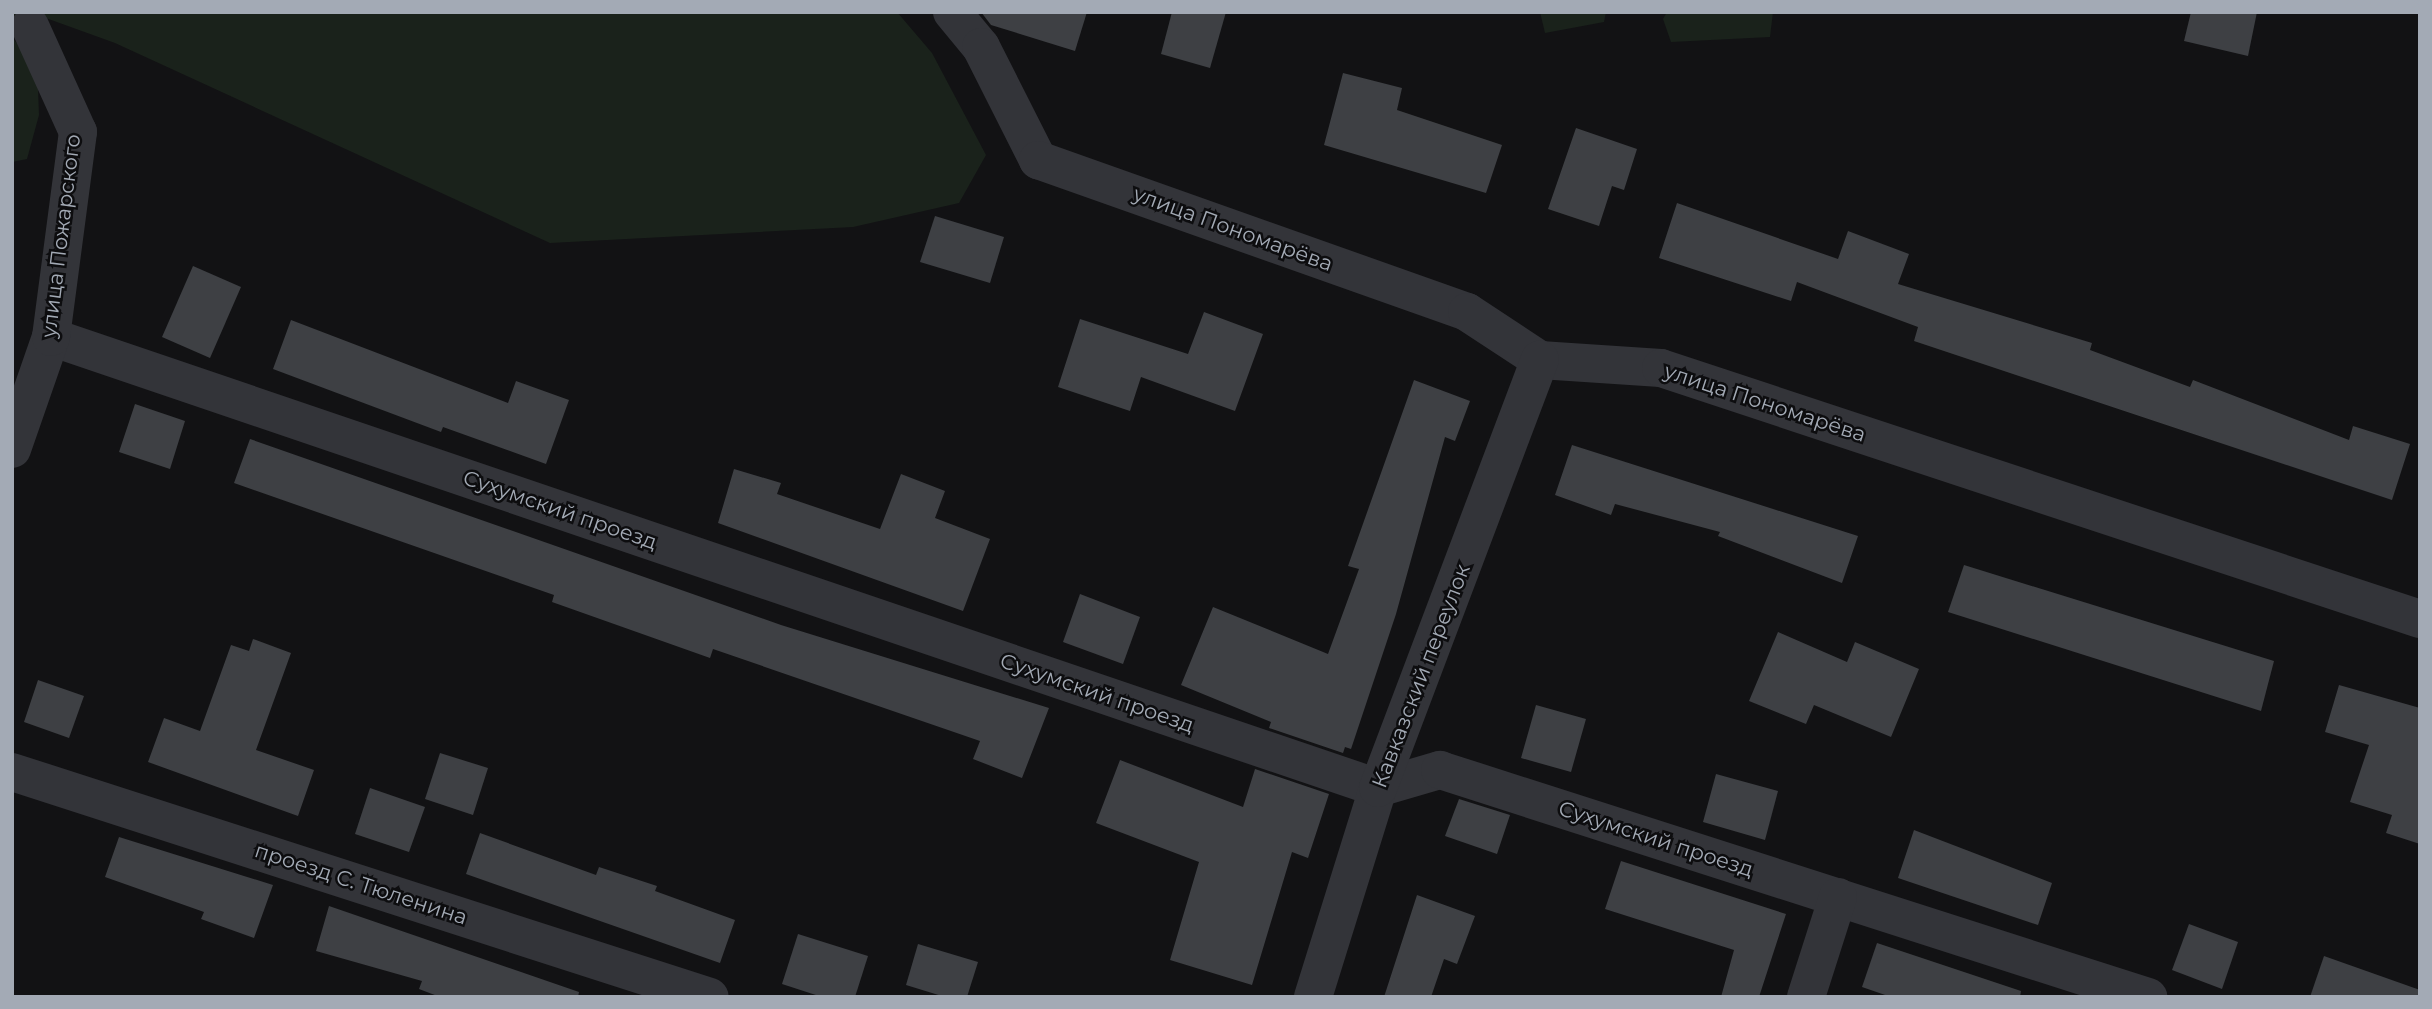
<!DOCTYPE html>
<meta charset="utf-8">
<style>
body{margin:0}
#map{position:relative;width:2432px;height:1009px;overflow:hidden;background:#121214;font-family:Montserrat,sans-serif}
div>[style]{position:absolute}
.green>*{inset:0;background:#1a221b}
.building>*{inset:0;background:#3e4044}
.minor>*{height:38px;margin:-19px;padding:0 19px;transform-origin:19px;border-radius:19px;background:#333439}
span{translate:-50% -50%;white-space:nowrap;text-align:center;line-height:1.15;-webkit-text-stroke:5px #0d0d0f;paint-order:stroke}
.street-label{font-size:21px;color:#a3aab5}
.frame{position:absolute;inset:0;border:14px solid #a3aab5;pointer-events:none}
</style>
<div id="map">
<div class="green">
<i style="clip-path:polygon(12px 12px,897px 12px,932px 53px,986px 155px,959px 203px,853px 227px,550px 243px,115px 43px,43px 17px,12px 20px)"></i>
<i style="clip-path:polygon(1540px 12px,1606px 12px,1604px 22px,1545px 33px)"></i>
<i style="clip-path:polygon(1667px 12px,1773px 12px,1770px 37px,1671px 42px,1663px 19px)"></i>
<i style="clip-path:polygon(12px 38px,37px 63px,39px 115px,27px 159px,12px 162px)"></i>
</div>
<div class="building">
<i style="clip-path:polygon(981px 12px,1087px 12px,1075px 51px,991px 25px)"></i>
<i style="clip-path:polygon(1172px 12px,1226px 12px,1210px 68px,1161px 54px)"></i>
<i style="clip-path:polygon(2191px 12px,2257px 12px,2248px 56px,2184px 41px)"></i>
<i style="clip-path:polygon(1343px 73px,1402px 88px,1397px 110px,1502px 145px,1486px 193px,1324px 145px)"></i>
<i style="clip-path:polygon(1576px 128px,1637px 149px,1624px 190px,1612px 186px,1599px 226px,1548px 209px)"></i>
<i style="clip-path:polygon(1677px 203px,1838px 259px,1848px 231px,1909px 254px,1898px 284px,2092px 343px,2090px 350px,2190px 387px,2193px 380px,2349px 440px,2353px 426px,2410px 444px,2392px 500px,1914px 341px,1918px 327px,1797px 282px,1791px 301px,1659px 258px)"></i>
<i style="clip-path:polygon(935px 216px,1004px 237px,990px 283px,920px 262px)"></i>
<i style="clip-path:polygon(193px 266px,241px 287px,210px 358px,162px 337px)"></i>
<i style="clip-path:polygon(1204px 312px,1263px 334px,1235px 411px,1141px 377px,1130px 411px,1058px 387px,1080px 319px,1188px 354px)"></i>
<i style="clip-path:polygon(291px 320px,508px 403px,516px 381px,569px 400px,546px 464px,443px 427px,441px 432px,273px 369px)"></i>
<i style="clip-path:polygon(1414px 380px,1470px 401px,1455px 441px,1445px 437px,1396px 614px,1351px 749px,1345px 747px,1343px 753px,1269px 728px,1271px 722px,1181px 685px,1213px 607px,1328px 654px,1359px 569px,1348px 566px)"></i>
<i style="clip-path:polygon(135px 404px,185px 421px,170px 469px,119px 452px)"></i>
<i style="clip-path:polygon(250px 439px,781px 625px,1049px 708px,1022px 778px,973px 759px,980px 741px,713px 649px,710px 658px,552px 602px,554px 595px,234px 483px)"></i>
<i style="clip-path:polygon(1572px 445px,1858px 536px,1842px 583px,1718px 536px,1720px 532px,1615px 504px,1611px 515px,1555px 495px)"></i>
<i style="clip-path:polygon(734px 469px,781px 483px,777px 494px,880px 529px,901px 474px,945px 491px,935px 518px,990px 539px,963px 611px,718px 523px)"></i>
<i style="clip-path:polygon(1964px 565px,2274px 661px,2261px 711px,1948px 612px)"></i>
<i style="clip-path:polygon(1080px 594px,1140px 617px,1123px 664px,1063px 642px)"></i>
<i style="clip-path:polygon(1778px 632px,1847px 662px,1855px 642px,1919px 669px,1891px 737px,1814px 705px,1806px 724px,1749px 701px)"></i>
<i style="clip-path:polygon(253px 639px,291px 653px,256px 750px,314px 770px,298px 816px,148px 762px,164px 718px,200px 731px,231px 645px,249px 651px)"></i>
<i style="clip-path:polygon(38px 680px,84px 696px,69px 738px,24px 722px)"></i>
<i style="clip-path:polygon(2339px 685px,2420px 708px,2420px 844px,2386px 833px,2392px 815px,2350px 802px,2369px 745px,2325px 732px)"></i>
<i style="clip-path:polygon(1536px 705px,1586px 719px,1571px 772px,1521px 758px)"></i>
<i style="clip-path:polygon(440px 753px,488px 768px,473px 815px,425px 799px)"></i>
<i style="clip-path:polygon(1120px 760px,1243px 807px,1255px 769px,1329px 794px,1308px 858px,1292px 852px,1252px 985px,1170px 960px,1199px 862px,1096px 823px)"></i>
<i style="clip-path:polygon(1716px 774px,1778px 791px,1765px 840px,1703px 822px)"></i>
<i style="clip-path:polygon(370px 788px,425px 807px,409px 852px,355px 834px)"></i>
<i style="clip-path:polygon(1459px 799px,1510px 815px,1497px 854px,1445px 836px)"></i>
<i style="clip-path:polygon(1914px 830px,2052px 883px,2038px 925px,1898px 878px)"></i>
<i style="clip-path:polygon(480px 833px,596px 875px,599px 867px,657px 886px,655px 891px,735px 920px,720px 963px,466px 874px)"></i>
<i style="clip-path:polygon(119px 837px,273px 885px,254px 938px,201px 919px,204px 912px,105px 877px)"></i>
<i style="clip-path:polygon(1621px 861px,1786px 914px,1759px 997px,1721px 997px,1734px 950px,1605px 909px)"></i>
<i style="clip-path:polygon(1417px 895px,1475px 916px,1457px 964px,1444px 959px,1431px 997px,1384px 997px)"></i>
<i style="clip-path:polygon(329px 906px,579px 992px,578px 997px,440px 997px,419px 989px,422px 981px,316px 951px)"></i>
<i style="clip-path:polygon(2189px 924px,2238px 942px,2222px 989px,2172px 970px)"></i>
<i style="clip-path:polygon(798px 934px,868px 956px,855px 997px,822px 997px,782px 984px)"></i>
<i style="clip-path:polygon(1877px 943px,2021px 991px,2020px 997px,1891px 997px,1862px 987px)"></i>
<i style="clip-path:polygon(918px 944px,978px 962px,967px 997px,945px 997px,906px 985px)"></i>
<i style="clip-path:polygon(2324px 956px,2420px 990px,2420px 997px,2310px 997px)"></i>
</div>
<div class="minor">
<i style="left:952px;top:12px;width:45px;rotate:50.4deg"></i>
<i style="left:981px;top:47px;width:127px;rotate:63.2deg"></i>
<i style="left:1038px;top:160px;width:455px;rotate:19.5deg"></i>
<i style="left:1467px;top:312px;width:87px;rotate:33.3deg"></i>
<i style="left:1540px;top:360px;width:121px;rotate:3.8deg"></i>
<i style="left:1661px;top:368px;width:799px;rotate:18.3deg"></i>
<i style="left:51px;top:337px;width:1402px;rotate:18.77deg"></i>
<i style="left:1378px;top:788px;width:65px;rotate:-16.2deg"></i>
<i style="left:1440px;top:770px;width:744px;rotate:17.78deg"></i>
<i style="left:12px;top:449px;width:119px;rotate:-70.8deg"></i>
<i style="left:51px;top:337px;width:207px;rotate:-82.5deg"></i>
<i style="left:78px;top:132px;width:116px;rotate:-114.4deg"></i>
<i style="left:12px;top:772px;width:733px;rotate:17.87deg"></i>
<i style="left:1313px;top:997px;width:219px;rotate:-72.7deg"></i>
<i style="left:1378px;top:788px;width:458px;rotate:-69.3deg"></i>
<i style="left:1806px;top:997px;width:105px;rotate:-72.3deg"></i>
</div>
<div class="street-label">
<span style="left:1233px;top:229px;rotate:20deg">улица Пономарёва</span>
<span style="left:61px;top:236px;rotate:-83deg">улица Пожарского</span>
<span style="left:1765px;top:403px;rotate:18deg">улица Пономарёва</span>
<span style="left:560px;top:510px;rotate:19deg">Сухумский проезд</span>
<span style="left:1421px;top:676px;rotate:-69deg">Кавказский переулок</span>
<span style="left:1097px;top:693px;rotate:19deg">Сухумский проезд</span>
<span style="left:1656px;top:839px;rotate:18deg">Сухумский проезд</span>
<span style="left:361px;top:884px;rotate:18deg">проезд С. Тюленина</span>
</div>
<div class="frame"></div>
</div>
